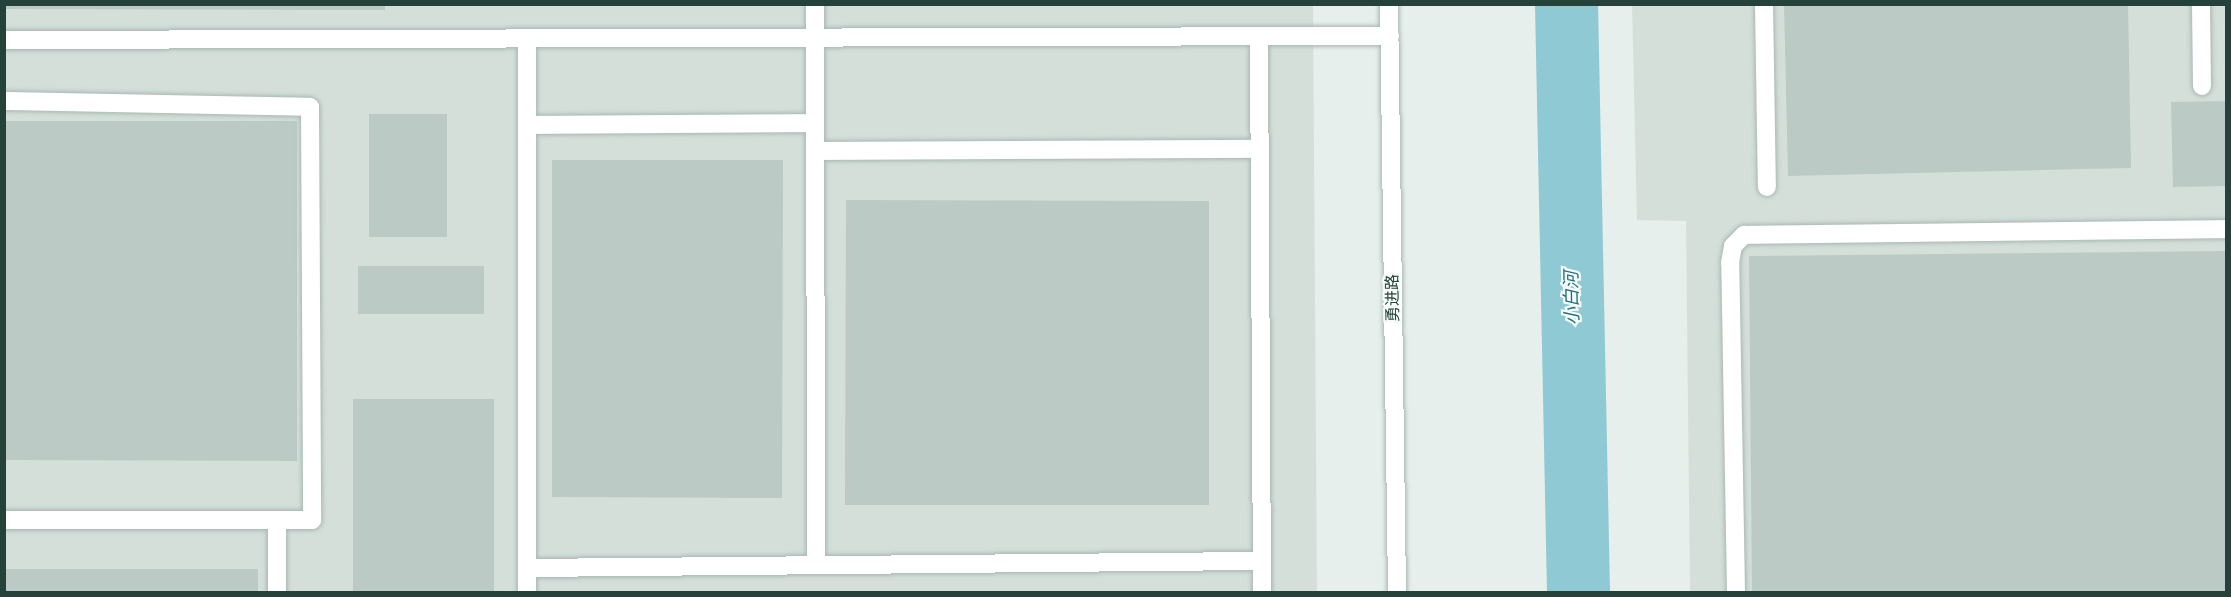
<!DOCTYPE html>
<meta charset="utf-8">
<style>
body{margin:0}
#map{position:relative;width:2231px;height:597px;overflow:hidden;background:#e6efeb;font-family:Raleway,"Noto Sans SC",sans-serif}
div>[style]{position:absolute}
.built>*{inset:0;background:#d4dfda}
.river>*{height:63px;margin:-31.5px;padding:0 31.5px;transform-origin:31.5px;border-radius:31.5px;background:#8ec9d4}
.building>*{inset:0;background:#bbcac4}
.roads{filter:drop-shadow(0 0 2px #a8b8b2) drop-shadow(0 0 2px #a8b8b2)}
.lane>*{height:18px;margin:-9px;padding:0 9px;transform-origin:9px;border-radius:9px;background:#fff}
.secondary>*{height:18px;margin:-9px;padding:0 9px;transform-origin:9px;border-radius:9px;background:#fff}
span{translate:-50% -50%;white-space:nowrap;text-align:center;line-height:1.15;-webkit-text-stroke:4.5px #f7fbf9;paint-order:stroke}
.street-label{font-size:16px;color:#24423a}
.water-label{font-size:18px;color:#1c6f80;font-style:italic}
.frame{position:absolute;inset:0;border:6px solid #24423a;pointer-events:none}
</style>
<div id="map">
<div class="built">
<i style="clip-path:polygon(4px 5px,1313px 5px,1317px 592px,5px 592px)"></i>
<i style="clip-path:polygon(1632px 5px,2226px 5px,2226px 592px,1690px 592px,1686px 221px,1637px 220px)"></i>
</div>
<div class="river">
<i style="left:1566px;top:4px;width:588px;rotate:88.83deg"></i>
</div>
<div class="building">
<i style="clip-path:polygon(4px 4px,385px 4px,385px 10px,4px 9px)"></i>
<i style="clip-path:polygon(1784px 4px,2128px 4px,2131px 168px,1788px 176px)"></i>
<i style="clip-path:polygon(2226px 101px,2226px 186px,2173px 187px,2171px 102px)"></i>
<i style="clip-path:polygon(369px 114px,447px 114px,447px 237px,369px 237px)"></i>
<i style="clip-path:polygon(5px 121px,297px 121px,297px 461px,5px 460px)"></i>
<i style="clip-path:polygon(552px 160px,783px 160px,782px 498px,552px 497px)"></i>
<i style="clip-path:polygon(846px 200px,1209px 201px,1209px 505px,845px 505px)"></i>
<i style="clip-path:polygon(2226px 251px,2226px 592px,1752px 592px,1749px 256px)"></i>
<i style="clip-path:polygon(358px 266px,484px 266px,484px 314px,358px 314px)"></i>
<i style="clip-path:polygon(353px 399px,494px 399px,494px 592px,353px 592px)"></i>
<i style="clip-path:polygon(4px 569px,258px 569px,258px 592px,4px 592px)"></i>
</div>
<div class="roads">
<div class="lane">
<i style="left:815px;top:4px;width:561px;rotate:89.9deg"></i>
<i style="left:1764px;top:4px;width:183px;rotate:89.1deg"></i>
<i style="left:2201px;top:4px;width:82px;rotate:89.3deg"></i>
<i style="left:1259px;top:37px;width:555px;rotate:89.69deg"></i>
<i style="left:527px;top:39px;width:553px;rotate:90deg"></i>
<i style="left:4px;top:40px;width:1386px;rotate:-0.17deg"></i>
<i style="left:4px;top:101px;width:306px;rotate:1.1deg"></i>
<i style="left:310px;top:107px;width:413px;rotate:89.7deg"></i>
<i style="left:312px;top:520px;width:308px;rotate:180deg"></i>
<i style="left:527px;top:125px;width:288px;rotate:-0.4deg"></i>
<i style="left:816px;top:151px;width:444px;rotate:-0.3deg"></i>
<i style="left:527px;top:568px;width:734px;rotate:-0.55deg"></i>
<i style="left:277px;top:592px;width:72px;rotate:-90deg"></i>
<i style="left:1736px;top:592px;width:329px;rotate:-91deg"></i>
<i style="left:1730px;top:263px;width:17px;rotate:-80deg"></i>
<i style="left:1733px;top:246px;width:16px;rotate:-45deg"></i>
<i style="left:1744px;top:235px;width:482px;rotate:-0.7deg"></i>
</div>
<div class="secondary">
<i style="left:1389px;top:4px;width:588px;rotate:89.22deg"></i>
</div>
</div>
<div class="street-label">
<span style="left:1393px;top:298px;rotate:-91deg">勇进路</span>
</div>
<div class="water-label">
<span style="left:1572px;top:298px;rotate:-91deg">小白河</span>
</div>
<div class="frame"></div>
</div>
